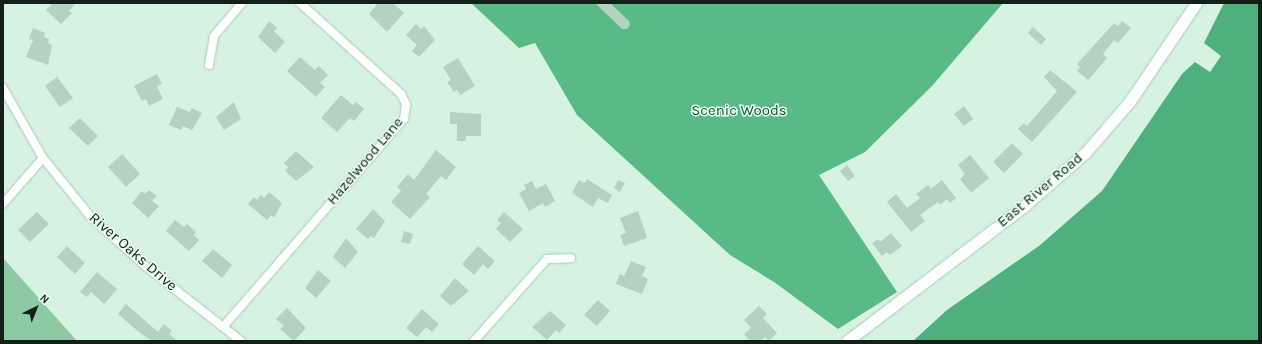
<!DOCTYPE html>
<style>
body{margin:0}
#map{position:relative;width:1262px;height:344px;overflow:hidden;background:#d6f2e1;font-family:Karla,sans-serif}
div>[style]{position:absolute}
.green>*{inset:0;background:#8cc9a5}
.forest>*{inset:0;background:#59ba86}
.water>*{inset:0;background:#4fb07d}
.building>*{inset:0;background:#b5d1bf}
.roads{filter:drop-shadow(0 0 1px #b0cbba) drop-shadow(0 0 1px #b0cbba)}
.street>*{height:8px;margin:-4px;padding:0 4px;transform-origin:4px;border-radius:4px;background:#fff}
.secondary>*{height:11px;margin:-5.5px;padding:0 5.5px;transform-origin:5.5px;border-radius:5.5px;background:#fff}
span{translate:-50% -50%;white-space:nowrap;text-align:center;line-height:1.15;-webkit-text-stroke:3px #e7fef0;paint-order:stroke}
.park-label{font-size:15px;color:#115b39}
.street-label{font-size:15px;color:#151f19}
.frame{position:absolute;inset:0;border:4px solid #151f19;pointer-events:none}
.north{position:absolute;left:16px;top:288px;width:40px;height:40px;-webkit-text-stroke:3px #e7fef0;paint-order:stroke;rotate:43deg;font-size:11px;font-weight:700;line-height:16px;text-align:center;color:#151f19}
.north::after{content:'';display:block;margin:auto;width:14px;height:18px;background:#151f19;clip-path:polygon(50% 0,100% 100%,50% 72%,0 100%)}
</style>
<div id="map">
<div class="green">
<i style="clip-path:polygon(3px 258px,77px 341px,3px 341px)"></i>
</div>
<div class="forest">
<i style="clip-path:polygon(471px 3px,1003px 3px,932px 86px,865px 152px,819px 175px,897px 292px,838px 329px,774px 282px,730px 255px,577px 115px,535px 43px,519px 48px)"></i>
</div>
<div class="water">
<i style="clip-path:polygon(1224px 3px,1259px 3px,1259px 341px,913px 341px,947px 310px,1039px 246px,1102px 191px,1182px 74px,1195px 62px,1210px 72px,1221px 56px,1204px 43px)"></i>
</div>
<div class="building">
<i style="clip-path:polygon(53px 3px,76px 3px,69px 11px,72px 13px,61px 24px,46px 10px)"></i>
<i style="clip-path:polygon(378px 3px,393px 3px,404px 13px,387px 32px,369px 14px)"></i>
<i style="clip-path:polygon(595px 3px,610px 3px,629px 21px,630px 25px,627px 29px,622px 29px)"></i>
<i style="clip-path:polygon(269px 21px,277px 28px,274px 31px,285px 42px,275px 53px,258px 37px)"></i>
<i style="clip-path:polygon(1122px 21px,1131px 28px,1118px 43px,1114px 40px,1103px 54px,1107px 58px,1088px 80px,1077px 71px,1080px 67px,1077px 64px,1114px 23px,1118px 26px)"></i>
<i style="clip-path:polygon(416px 24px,421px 29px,424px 26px,435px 40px,419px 57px,412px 51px,417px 45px,406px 35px)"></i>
<i style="clip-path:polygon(1033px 27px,1046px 39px,1041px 45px,1028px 33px)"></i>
<i style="clip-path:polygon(33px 28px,45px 33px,44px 37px,49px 39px,48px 43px,52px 45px,48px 65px,26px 57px,33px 40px,29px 39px)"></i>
<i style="clip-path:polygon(300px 57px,315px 70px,319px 66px,328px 75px,320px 83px,325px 87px,316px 97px,287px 71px)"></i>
<i style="clip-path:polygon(458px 58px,475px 86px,460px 95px,457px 90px,454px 92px,447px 82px,451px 80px,443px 67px)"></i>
<i style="clip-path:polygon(1050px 70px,1077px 92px,1032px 142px,1018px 129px,1024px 123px,1027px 126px,1057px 91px,1044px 77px)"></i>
<i style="clip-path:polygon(157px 74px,162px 84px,157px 86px,163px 99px,149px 106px,146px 99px,142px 101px,134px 86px)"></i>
<i style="clip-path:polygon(57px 77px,73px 98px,60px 107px,45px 86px)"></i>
<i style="clip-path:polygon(341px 95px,353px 105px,356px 102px,364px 109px,354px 121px,350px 118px,337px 132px,321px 118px)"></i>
<i style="clip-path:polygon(234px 102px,241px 119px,224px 130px,216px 117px)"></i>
<i style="clip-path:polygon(964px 106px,973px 119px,964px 126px,954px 114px)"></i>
<i style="clip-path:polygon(177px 107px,190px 112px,192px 108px,202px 113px,192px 130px,183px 126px,181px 130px,169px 125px)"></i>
<i style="clip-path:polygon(450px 112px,481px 114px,481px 136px,466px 136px,466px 141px,457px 141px,457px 124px,450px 124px)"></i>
<i style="clip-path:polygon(80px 118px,98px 136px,88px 146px,69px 128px)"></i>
<i style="clip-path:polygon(1012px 143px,1023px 154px,1004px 173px,993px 162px)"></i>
<i style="clip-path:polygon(436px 150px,456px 167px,446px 180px,441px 176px,426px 194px,430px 197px,410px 219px,391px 202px,401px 191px,397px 187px,408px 174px,414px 180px)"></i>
<i style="clip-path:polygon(296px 151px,314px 167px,296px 181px,285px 171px,288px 167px,284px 163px)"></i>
<i style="clip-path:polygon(122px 154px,140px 174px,126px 187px,108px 167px)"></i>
<i style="clip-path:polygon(970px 155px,989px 178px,971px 193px,960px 179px,965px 174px,958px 165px)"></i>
<i style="clip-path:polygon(847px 165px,855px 176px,848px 181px,840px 171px)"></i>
<i style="clip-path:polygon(587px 179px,612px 195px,608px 203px,598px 198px,593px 207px,572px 193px,579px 180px,585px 183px)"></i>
<i style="clip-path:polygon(618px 180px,625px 183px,620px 192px,614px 188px)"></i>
<i style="clip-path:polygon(942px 180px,956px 198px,950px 203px,947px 199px,940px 205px,938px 202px,920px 215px,925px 221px,911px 232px,887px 202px,896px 194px,907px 208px,920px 198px,916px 194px,928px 185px,931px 189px)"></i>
<i style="clip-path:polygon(532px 181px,536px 189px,546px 184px,555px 201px,545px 207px,543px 203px,529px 211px,519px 193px,526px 189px,524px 185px)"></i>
<i style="clip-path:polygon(149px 190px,157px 196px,152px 201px,159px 206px,148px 218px,132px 203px,142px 191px,145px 194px)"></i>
<i style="clip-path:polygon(269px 192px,282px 203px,274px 218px,271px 215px,267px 220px,248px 204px,254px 197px,257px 200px,261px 195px,264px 198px)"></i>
<i style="clip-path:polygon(373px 209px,385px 221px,374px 238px,371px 236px,368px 239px,356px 229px)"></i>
<i style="clip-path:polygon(638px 211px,647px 238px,624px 246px,620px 235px,626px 233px,620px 218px)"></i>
<i style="clip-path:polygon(37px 212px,49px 224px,30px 242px,18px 230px)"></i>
<i style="clip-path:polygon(504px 212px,523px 229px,510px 242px,496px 229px,501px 223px,497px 220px)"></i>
<i style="clip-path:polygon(175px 220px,184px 227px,187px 224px,196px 232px,194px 235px,199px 240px,189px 251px,166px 231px)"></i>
<i style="clip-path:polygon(404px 231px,413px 234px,410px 244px,401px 242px)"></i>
<i style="clip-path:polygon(891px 233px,902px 246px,890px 255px,887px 252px,882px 256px,872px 243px,878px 239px,880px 242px)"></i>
<i style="clip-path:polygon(346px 238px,358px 252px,345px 268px,333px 257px)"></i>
<i style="clip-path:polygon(67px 246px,85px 263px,75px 274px,57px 257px)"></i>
<i style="clip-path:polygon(478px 246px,495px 261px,488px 269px,483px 264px,474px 275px,462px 264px)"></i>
<i style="clip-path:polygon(213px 249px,232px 265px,222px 278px,202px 261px)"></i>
<i style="clip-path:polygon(631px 261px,646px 267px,642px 276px,648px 279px,642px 294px,616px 284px,620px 274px,624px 276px)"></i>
<i style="clip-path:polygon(318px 270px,331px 281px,316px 298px,305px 288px)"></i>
<i style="clip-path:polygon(97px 272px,117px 289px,104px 304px,91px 292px,87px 297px,80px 292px)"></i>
<i style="clip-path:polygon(455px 278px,469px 291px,451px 306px,440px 296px)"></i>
<i style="clip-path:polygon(598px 300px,610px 311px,597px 326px,584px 315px)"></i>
<i style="clip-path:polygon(126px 304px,158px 332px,164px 324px,172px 331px,169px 334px,177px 341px,152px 341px,140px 333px,118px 314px)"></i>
<i style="clip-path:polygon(759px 306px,767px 314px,763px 318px,777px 333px,769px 341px,765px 337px,761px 341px,750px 341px,744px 334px,751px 328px,744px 320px)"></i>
<i style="clip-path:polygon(287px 308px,306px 328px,294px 341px,280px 329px,284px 326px,276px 319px)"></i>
<i style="clip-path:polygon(422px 309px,439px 324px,432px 332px,426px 327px,417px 337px,406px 328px)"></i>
<i style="clip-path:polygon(550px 311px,566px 325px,559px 333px,556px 330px,547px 340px,532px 327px)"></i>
</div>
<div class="roads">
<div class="street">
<i style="left:209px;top:65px;width:29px;rotate:-80deg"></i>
<i style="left:214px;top:36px;width:43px;rotate:-49.7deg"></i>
<i style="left:3px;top:88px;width:81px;rotate:60.3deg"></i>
<i style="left:43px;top:158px;width:76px;rotate:50.9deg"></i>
<i style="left:91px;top:217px;width:72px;rotate:42.2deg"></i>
<i style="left:144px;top:265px;width:123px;rotate:38.1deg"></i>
<i style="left:3px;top:204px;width:61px;rotate:-49deg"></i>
<i style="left:223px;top:327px;width:276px;rotate:-49deg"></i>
<i style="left:404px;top:119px;width:15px;rotate:-82deg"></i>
<i style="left:406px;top:104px;width:11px;rotate:-117deg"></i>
<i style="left:401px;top:94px;width:136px;rotate:-138deg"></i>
<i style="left:474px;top:341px;width:110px;rotate:-48.3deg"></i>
<i style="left:547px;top:259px;width:24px;rotate:-2deg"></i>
</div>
<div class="secondary">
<i style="left:847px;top:341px;width:223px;rotate:-37.3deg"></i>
<i style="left:1024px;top:206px;width:81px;rotate:-41deg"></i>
<i style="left:1085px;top:153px;width:69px;rotate:-49.1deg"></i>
<i style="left:1130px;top:101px;width:118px;rotate:-56deg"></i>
</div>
</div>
<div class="park-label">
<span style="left:739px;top:111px">Scenic Woods</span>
</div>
<div class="street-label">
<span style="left:365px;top:161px;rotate:-50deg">Hazelwood Lane</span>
<span style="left:1040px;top:190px;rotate:-40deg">East River Road</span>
<span style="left:133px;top:252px;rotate:41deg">River Oaks Drive</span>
</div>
<div class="frame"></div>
<div class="north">N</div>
</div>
